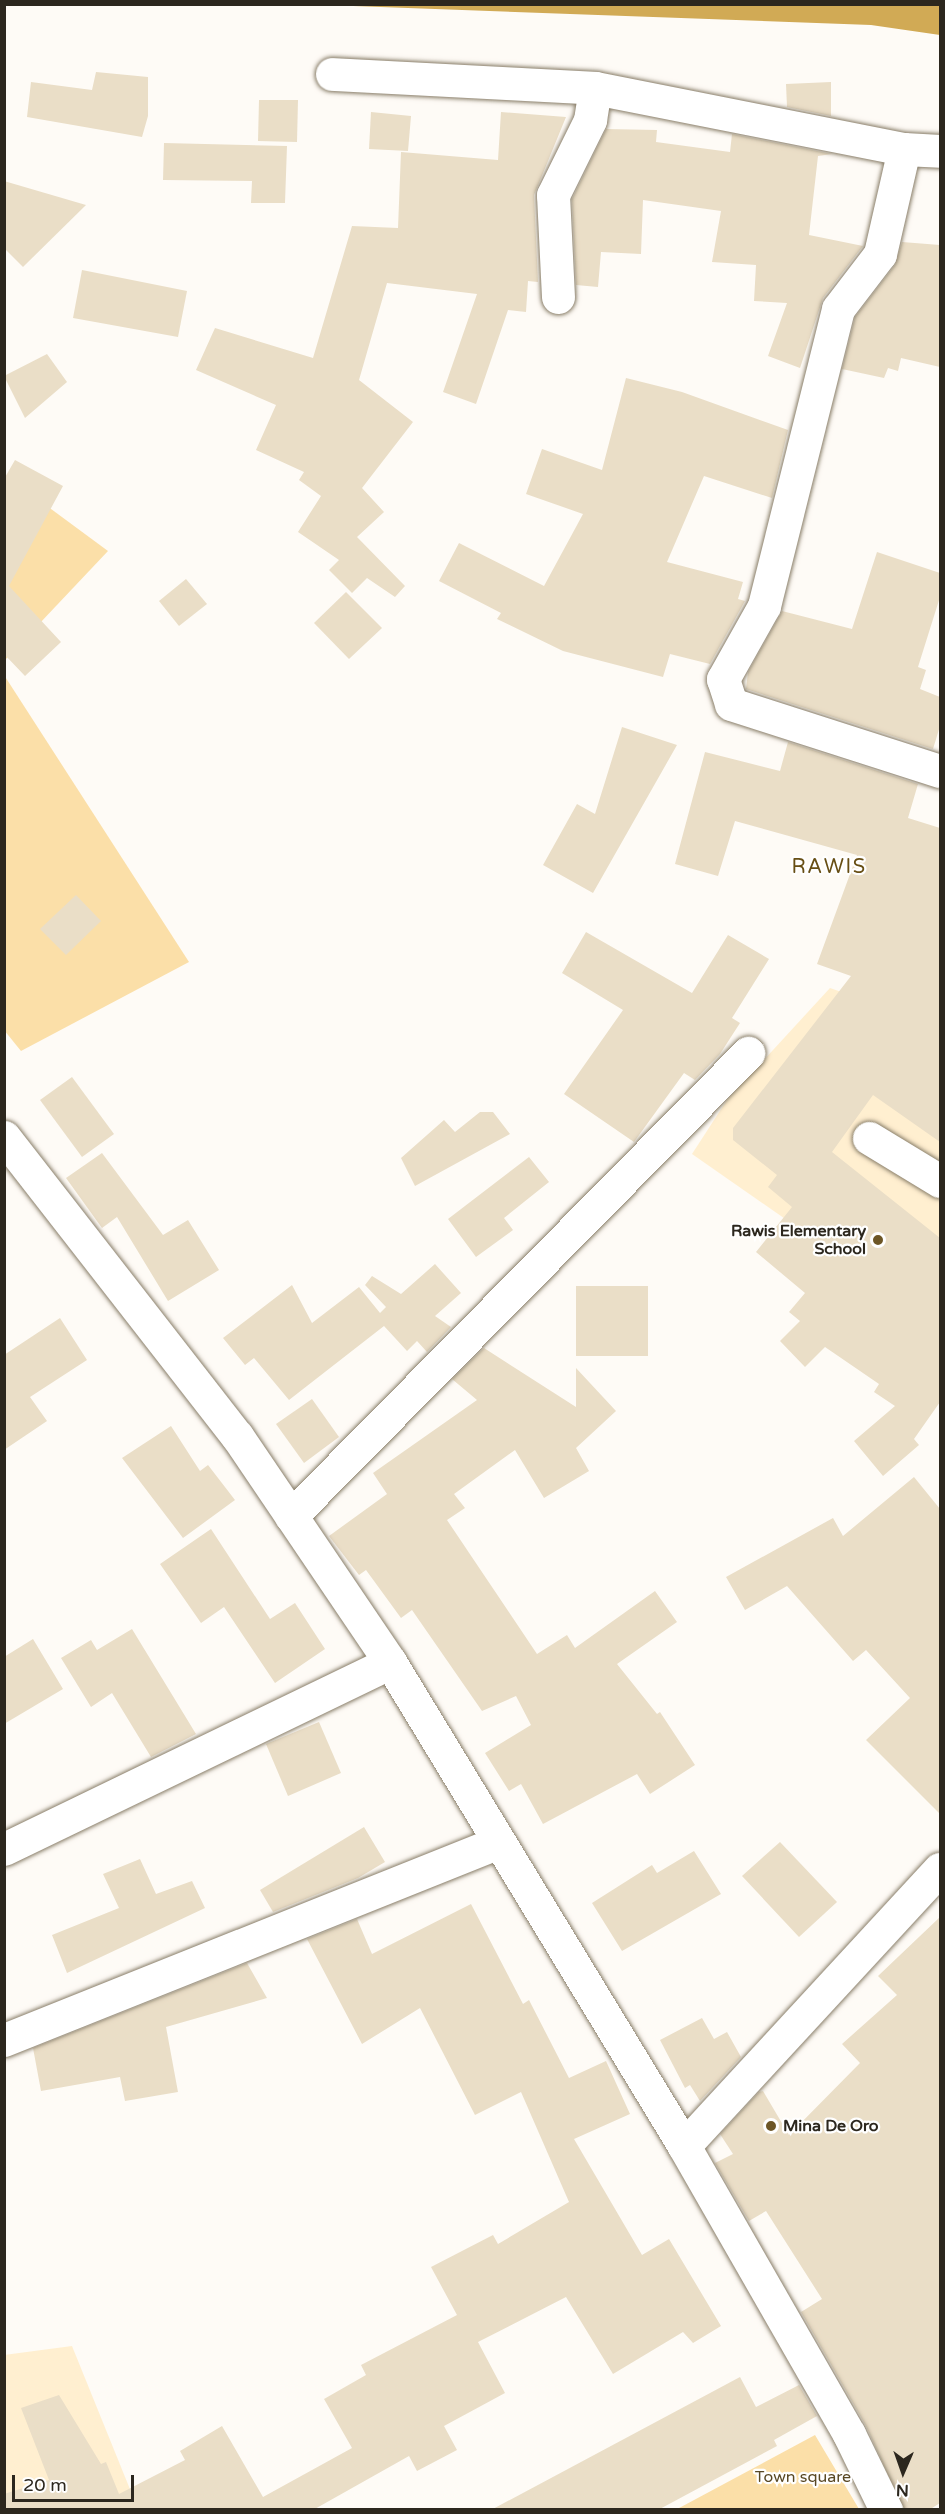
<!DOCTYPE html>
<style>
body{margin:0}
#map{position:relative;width:945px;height:2514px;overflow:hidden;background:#fefbf6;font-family:"Varela Round",sans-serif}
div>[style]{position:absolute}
.built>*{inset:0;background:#ffefd0}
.green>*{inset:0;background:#fbdfa8}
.water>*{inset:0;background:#d1aa55}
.building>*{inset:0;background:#eadec7}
.roads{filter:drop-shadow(0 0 2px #897e69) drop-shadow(0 0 2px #897e69)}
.street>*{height:33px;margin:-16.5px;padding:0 16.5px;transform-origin:16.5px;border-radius:16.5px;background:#fff}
.secondary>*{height:33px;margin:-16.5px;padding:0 16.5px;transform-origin:16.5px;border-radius:16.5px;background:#fff}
.dots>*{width:16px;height:16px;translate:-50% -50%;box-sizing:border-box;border:3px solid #fff;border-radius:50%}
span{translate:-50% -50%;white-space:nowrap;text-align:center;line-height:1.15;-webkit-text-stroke:4.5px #fff;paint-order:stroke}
.poi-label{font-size:16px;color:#2c271e;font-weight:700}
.right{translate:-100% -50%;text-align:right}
.left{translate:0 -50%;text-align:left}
.park-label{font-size:16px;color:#594824}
.quarter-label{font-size:20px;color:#674e14;letter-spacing:1.5px}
.frame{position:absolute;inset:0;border:6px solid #2c271e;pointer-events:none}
.north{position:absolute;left:873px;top:2442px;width:60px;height:60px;-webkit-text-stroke:4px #fff;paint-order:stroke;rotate:182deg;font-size:16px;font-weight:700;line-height:24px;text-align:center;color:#2c271e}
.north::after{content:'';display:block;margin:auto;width:21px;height:27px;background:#2c271e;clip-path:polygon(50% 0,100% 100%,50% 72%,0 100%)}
.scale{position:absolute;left:12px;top:2475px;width:122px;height:27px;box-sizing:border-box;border:3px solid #2c271e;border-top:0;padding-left:8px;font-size:18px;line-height:21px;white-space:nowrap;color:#2c271e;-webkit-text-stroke:4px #fff;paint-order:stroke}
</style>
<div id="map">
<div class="built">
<i style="clip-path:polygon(830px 988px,910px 1016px,940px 1036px,940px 1327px,692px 1154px,727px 1100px)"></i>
<i style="clip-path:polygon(72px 2346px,138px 2509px,5px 2509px,4px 2355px)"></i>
</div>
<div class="green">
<i style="clip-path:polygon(5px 475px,108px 551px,5px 660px)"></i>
<i style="clip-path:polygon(4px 675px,189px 962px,21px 1051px,4px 1030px)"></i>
<i style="clip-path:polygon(815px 2435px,859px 2509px,677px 2509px,681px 2507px)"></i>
</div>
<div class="water">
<i style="clip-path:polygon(940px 4px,940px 35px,871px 25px,326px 5px)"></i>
</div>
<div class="building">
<i style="clip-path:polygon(96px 72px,148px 77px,148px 116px,142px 137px,27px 117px,31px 82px,92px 90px)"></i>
<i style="clip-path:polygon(831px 82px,831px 116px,787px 107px,786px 84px)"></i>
<i style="clip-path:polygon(259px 100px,298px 100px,297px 142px,258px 141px)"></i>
<i style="clip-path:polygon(371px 112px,411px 116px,408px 151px,369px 149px)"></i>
<i style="clip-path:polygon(501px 112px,566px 117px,534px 195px,538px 282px,528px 281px,526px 312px,508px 310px,476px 404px,443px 392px,477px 294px,387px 283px,359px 380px,413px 422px,362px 488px,384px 512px,357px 537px,405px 586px,395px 597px,367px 578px,352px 593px,329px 570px,339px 560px,298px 532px,321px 496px,299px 480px,304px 472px,256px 450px,276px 405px,196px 370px,215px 328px,313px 358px,352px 226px,398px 228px,401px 152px,498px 160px)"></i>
<i style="clip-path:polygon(606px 129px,657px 130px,656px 142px,730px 152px,732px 134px,832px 154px,818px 156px,809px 235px,863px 246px,823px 298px,800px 368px,768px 356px,787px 303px,754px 301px,756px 265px,712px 262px,721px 211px,643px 200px,641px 254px,601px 252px,598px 287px,576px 285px,572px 199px)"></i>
<i style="clip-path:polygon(164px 143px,287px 146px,285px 203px,251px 203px,252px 181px,163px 180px)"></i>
<i style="clip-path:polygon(4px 181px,86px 205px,23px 267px,4px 248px)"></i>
<i style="clip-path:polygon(902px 242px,940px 245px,940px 367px,901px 358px,898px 371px,888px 368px,884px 378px,842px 369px,855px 317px,895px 265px)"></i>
<i style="clip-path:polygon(82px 270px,187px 291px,178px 337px,73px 318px)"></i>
<i style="clip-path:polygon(47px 354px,67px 382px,25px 418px,4px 376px)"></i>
<i style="clip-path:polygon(626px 378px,682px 392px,788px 430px,772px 498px,704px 476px,667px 562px,743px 582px,738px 599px,745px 601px,710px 664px,670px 654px,663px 677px,563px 651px,497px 619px,501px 613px,439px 581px,459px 543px,544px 586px,583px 514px,526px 494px,542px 449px,602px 470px)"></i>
<i style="clip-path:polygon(15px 460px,63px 486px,9px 586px,61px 642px,25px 676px,4px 654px,4px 479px)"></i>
<i style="clip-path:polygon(877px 552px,940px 573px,940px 597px,918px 667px,926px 670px,920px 689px,940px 697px,940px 726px,933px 749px,746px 689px,748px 672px,782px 611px,852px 629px)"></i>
<i style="clip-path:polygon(186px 579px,207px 604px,179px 626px,159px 601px)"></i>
<i style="clip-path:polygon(346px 592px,382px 628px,349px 659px,314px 623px)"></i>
<i style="clip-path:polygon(622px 727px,677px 745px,593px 893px,543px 865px,577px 804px,595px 814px)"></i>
<i style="clip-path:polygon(788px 742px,918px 784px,908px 818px,940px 828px,940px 1142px,873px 1095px,832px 1152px,940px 1238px,940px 1402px,914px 1439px,919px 1445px,883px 1476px,854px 1441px,895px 1406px,874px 1392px,879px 1384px,825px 1347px,805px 1367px,780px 1341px,800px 1321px,789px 1312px,805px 1293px,756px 1252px,792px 1207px,768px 1187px,777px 1175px,733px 1140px,733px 1128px,851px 976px,817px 964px,857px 855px,735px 821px,718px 876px,675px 864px,705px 752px,780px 771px)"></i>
<i style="clip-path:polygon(76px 895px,101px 921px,66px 955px,40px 929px)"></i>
<i style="clip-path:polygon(586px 932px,692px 993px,728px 935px,769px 959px,732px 1018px,740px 1023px,720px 1054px,695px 1080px,684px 1073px,634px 1142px,564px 1094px,623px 1010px,562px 973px)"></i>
<i style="clip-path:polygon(72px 1077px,114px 1134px,82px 1157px,40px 1100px)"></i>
<i style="clip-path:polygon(480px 1112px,493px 1112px,510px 1134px,415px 1186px,401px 1158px,444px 1120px,455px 1132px)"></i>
<i style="clip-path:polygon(102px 1153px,163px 1235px,188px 1220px,219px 1270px,168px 1301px,117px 1217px,102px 1228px,66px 1178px)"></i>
<i style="clip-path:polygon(529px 1157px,549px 1182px,504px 1218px,513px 1230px,476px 1257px,448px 1219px)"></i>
<i style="clip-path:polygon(435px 1264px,461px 1293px,435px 1316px,451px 1327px,427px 1352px,417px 1341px,407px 1351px,384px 1326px,289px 1400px,254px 1358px,245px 1365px,223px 1338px,292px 1285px,312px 1323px,359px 1287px,380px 1313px,386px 1307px,365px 1285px,372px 1276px,401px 1294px)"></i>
<i style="clip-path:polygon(576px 1286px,648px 1286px,648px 1356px,576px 1356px)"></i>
<i style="clip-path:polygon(60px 1318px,87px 1360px,30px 1397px,47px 1421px,4px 1450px,4px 1355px)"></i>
<i style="clip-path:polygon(484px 1348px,576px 1407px,576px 1368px,616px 1411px,576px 1448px,589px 1471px,544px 1498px,515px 1450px,454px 1494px,465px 1508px,447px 1520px,537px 1654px,567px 1635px,575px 1648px,655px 1591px,677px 1622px,617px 1664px,657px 1714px,660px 1712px,695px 1765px,650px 1794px,637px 1774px,543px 1824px,521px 1784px,509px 1791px,485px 1753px,531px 1725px,516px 1696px,482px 1711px,412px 1610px,401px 1618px,366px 1570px,359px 1575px,329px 1536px,387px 1494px,373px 1473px,477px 1400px,452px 1379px)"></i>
<i style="clip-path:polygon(312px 1399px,339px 1437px,304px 1463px,276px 1424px)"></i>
<i style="clip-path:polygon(171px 1426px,200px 1471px,208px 1465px,235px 1500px,183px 1538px,122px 1458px)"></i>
<i style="clip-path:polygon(914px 1477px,940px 1509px,940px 1814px,866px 1740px,910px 1698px,866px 1650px,853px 1661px,787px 1586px,745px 1610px,726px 1577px,833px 1518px,843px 1536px)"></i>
<i style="clip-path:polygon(211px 1529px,270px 1619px,295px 1603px,325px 1649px,275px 1683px,224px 1607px,201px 1623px,160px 1564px)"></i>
<i style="clip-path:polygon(132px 1629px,196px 1734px,151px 1757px,112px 1693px,91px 1707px,61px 1658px,91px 1640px,97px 1650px)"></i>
<i style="clip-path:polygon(33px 1639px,63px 1689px,4px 1724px,4px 1657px)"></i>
<i style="clip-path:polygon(319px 1722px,341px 1773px,288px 1796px,266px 1744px)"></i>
<i style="clip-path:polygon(364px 1827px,385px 1862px,358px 1878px,273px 1912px,260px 1890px)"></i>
<i style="clip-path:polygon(780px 1842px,837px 1902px,799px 1937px,742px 1876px)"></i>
<i style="clip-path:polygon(694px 1851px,721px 1894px,622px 1951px,592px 1903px,652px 1865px,657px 1873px)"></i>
<i style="clip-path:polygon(140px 1859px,156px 1894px,192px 1881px,205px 1908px,67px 1973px,52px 1935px,119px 1908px,103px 1874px)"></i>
<i style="clip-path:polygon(471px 1904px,523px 2004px,529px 2000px,569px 2078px,606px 2061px,630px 2114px,574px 2139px,642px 2255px,669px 2239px,721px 2326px,693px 2343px,683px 2332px,613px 2374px,566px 2297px,478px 2342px,505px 2393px,444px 2426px,457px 2450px,417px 2471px,409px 2456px,313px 2510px,4px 2510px,4px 2494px,49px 2480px,21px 2408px,59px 2395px,101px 2464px,106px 2462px,119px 2494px,185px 2460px,180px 2451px,222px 2426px,263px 2497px,352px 2448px,324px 2399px,366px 2375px,361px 2365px,457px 2315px,431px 2267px,493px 2235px,498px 2244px,569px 2202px,521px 2092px,475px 2115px,420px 2008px,362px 2044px,307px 1939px,357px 1919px,372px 1954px)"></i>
<i style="clip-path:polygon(940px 1917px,940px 2503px,929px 2510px,904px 2510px,866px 2426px,801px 2312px,822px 2299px,766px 2211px,749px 2221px,715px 2163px,733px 2154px,720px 2134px,759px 2092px,763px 2091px,789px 2135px,860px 2063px,842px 2044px,897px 1995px,878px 1976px)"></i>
<i style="clip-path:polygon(247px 1963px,267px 1998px,166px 2027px,178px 2092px,125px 2101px,120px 2077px,41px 2091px,33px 2048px)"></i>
<i style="clip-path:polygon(702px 2018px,714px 2039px,727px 2032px,741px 2057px,700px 2101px,690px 2085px,685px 2088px,660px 2040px)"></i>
<i style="clip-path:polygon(740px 2377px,756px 2407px,799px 2385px,817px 2416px,774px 2440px,777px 2446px,658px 2510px,491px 2510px)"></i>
</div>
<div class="roads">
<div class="street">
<i style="left:332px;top:74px;width:263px;rotate:3deg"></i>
<i style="left:595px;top:88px;width:315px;rotate:11.2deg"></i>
<i style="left:904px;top:149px;width:36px;rotate:3deg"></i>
<i style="left:904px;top:149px;width:108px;rotate:102.9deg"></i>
<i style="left:880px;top:254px;width:69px;rotate:127.4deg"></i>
<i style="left:838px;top:309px;width:306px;rotate:104deg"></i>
<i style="left:764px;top:606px;width:84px;rotate:119.3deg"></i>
<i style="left:723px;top:679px;width:26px;rotate:72deg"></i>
<i style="left:731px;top:704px;width:219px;rotate:17.8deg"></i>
<i style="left:558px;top:297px;width:102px;rotate:-92.8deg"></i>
<i style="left:553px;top:195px;width:84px;rotate:-63.7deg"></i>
<i style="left:590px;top:120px;width:32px;rotate:-81deg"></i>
<i style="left:869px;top:1138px;width:83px;rotate:31.2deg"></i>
<i style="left:291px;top:1516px;width:651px;rotate:-45.37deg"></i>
<i style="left:4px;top:1849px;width:429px;rotate:-25.8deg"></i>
<i style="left:4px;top:2040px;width:533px;rotate:-21.8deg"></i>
<i style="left:684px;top:2146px;width:377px;rotate:-47.3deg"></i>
</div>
<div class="secondary">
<i style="left:4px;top:1137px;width:379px;rotate:52.1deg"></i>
<i style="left:237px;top:1436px;width:273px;rotate:55.9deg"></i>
<i style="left:390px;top:1662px;width:566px;rotate:58.72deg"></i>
<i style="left:684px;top:2146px;width:332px;rotate:60.2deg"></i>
<i style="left:849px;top:2434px;width:85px;rotate:64deg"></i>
</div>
</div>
<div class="dots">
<i style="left:878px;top:1240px;background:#6d5626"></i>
<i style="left:771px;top:2126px;background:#6d5626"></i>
</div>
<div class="poi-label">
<span class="right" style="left:866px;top:1240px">Rawis Elementary<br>School</span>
<span class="left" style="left:783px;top:2126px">Mina De Oro</span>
</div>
<div class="park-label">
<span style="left:803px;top:2477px">Town square</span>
</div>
<div class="quarter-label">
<span style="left:829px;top:867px">RAWIS</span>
</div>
<div class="frame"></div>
<div class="north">N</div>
<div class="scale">20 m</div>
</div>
